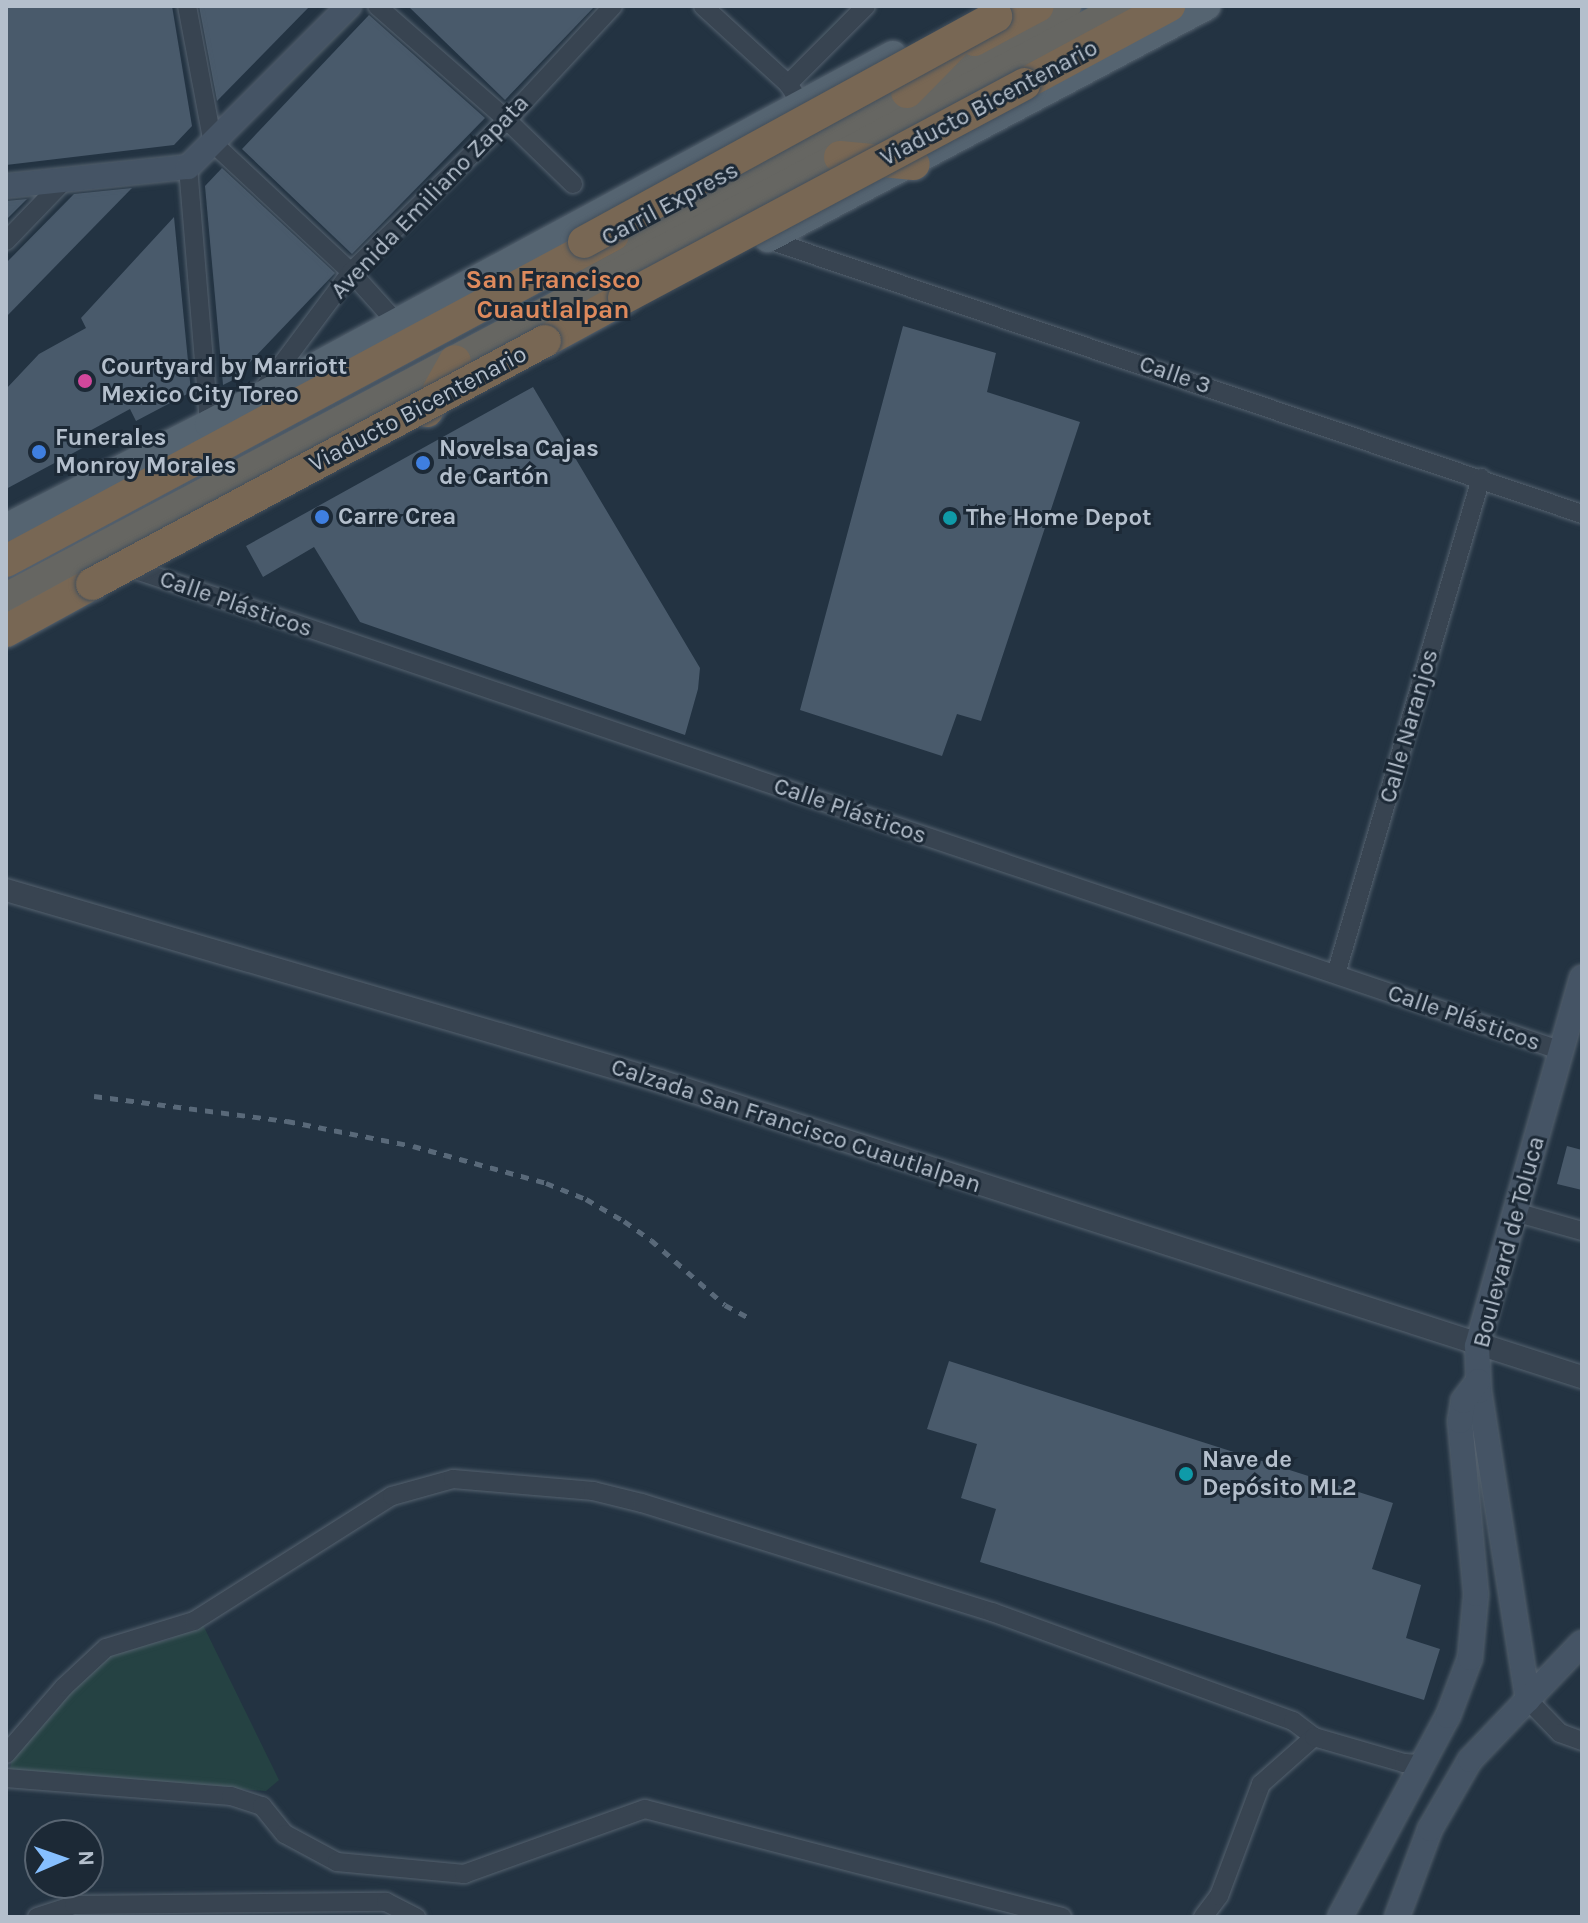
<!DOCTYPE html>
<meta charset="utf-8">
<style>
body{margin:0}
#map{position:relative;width:1588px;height:1923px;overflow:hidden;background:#233342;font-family:Karla,sans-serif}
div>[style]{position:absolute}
.green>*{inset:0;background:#254243}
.building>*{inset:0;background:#495a6b}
.roads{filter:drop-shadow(0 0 2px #55626f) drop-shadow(0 0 2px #55626f)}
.minor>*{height:18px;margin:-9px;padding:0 9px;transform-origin:9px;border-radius:9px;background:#384451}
.tertiary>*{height:22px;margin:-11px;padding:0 11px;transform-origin:11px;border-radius:11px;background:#384451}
.secondary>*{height:24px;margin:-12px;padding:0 12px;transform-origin:12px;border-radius:12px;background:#455465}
.primary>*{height:28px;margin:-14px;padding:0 14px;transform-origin:14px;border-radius:14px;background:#556471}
.trunk>*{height:30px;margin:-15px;padding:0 15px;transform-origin:15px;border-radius:15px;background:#666662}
.motorway>*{height:32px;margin:-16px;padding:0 16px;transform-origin:16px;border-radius:16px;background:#786754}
.rail>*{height:5px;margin-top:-2.5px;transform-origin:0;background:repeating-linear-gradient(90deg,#596979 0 8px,transparent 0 16px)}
.bridges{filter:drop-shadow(0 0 2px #424f5c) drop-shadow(0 0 2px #424f5c)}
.motorway-bridge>*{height:32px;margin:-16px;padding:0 16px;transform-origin:16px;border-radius:16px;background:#786754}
.dots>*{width:22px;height:22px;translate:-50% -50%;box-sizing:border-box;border:4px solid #1c2936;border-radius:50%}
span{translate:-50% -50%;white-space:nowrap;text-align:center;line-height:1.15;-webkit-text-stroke:6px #1c2936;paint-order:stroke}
.street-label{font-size:24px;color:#b4bfcc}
.poi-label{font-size:24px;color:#b4bfcc;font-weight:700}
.left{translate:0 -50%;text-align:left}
.neighbourhood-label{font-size:26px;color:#de8a5d;font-weight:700}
.frame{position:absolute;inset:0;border:8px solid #b4bfcc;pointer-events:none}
.north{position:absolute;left:24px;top:1819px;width:80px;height:80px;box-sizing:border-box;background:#1c2936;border:2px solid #596572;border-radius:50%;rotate:88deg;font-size:22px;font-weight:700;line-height:32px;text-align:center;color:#b4bfcc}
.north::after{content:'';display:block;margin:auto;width:28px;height:36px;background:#86bfff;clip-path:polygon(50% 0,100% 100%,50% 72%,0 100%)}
</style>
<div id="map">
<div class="green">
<i style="clip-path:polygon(202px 1623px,279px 1780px,266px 1791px,19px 1775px,10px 1770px,12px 1758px,107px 1651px,168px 1640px)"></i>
</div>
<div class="building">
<i style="clip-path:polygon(8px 6px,172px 6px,192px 126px,174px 145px,6px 165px)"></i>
<i style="clip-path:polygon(199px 6px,310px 6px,217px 101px)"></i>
<i style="clip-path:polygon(408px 6px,595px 6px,505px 100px)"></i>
<i style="clip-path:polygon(369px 15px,485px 118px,352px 254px,242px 149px)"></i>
<i style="clip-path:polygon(222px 168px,335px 273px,233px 380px,223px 385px,205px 186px)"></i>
<i style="clip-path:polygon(132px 188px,6px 317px,6px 263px,74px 194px)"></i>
<i style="clip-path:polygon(27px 199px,6px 220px,6px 201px)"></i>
<i style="clip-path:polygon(174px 217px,191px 392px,136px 421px,130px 409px,84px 434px,90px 444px,6px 489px,6px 389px,39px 354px,86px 328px,81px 318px)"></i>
<i style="clip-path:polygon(903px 326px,996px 353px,987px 392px,1080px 422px,981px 721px,957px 714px,942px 756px,800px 710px)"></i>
<i style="clip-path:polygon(533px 387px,700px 668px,698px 689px,685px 735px,360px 622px,314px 547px,263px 577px,246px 546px)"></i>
<i style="clip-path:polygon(1567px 1146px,1582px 1150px,1582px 1190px,1557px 1184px)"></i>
<i style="clip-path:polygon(949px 1361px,1393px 1503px,1372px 1569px,1421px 1585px,1406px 1638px,1440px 1649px,1424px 1700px,980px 1562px,996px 1509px,961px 1498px,977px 1444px,927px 1429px)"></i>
</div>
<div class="roads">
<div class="minor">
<i style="left:187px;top:6px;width:139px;rotate:79.3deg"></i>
<i style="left:213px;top:143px;width:189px;rotate:43.1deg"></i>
<i style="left:351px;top:272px;width:66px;rotate:48.1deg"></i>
<i style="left:377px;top:6px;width:173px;rotate:41.2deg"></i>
<i style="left:507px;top:120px;width:92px;rotate:44.1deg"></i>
<i style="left:703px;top:6px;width:115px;rotate:42.5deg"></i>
<i style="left:788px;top:84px;width:23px;rotate:56deg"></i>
<i style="left:788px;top:84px;width:110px;rotate:-45deg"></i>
<i style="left:188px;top:167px;width:258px;rotate:85.3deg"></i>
<i style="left:766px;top:239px;width:861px;rotate:18.62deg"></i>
<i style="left:6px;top:241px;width:83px;rotate:-46deg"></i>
<i style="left:262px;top:391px;width:149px;rotate:-53.2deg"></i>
<i style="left:351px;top:272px;width:218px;rotate:-44.3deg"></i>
<i style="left:507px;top:120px;width:156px;rotate:-47.1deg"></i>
<i style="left:139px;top:571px;width:1502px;rotate:18.64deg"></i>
<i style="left:1336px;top:974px;width:517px;rotate:-73.7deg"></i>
<i style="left:1515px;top:1212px;width:70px;rotate:15.8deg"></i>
<i style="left:1528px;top:1700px;width:46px;rotate:45.9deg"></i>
<i style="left:1560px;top:1733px;width:23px;rotate:20deg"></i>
<i style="left:6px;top:1754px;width:89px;rotate:-49.1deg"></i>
<i style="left:64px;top:1687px;width:57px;rotate:-42.9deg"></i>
<i style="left:106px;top:1648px;width:92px;rotate:-17.1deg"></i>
<i style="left:194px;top:1621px;width:234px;rotate:-32.3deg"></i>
<i style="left:392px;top:1496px;width:63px;rotate:-15.6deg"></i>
<i style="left:453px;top:1479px;width:141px;rotate:4.9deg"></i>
<i style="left:593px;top:1491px;width:50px;rotate:13.8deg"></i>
<i style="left:642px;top:1503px;width:367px;rotate:17.3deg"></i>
<i style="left:992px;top:1612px;width:320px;rotate:19.9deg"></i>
<i style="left:1293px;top:1721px;width:26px;rotate:37deg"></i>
<i style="left:6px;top:1778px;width:226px;rotate:4.6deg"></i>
<i style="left:231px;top:1796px;width:33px;rotate:18deg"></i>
<i style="left:262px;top:1806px;width:36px;rotate:51deg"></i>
<i style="left:285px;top:1834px;width:59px;rotate:28.3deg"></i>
<i style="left:337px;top:1862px;width:128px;rotate:5.4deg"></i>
<i style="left:464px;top:1874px;width:192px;rotate:-19.8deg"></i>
<i style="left:645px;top:1809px;width:431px;rotate:14.5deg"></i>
<i style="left:37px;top:1917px;width:39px;rotate:-18deg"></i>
<i style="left:74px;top:1905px;width:312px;rotate:-0.6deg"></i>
<i style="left:386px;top:1902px;width:34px;rotate:27deg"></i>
<i style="left:1203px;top:1917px;width:26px;rotate:-53deg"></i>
<i style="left:1219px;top:1896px;width:120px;rotate:-69.4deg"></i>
<i style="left:1261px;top:1784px;width:71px;rotate:-41.6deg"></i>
<i style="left:1314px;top:1737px;width:94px;rotate:16.1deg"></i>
<i style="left:1404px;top:1763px;width:15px;rotate:4deg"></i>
</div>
<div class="tertiary">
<i style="left:6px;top:890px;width:681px;rotate:16.28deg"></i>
<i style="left:660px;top:1081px;width:968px;rotate:17.8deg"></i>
</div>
<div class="secondary">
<i style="left:6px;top:186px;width:183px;rotate:-6deg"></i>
<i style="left:188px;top:167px;width:228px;rotate:-45deg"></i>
<i style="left:1528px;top:1700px;width:313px;rotate:-99deg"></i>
<i style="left:1479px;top:1391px;width:45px;rotate:-92.5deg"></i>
<i style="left:1477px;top:1346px;width:383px;rotate:-74.1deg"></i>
<i style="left:1340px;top:1917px;width:228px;rotate:-61.8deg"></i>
<i style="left:1448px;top:1716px;width:62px;rotate:-69.2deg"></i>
<i style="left:1470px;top:1658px;width:64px;rotate:-84.6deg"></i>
<i style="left:1476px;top:1594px;width:174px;rotate:-95.3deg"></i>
<i style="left:1460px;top:1421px;width:20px;rotate:-81deg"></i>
<i style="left:1463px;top:1401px;width:25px;rotate:-53deg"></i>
<i style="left:1397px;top:1917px;width:94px;rotate:-69.4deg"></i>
<i style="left:1430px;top:1829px;width:80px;rotate:-59.9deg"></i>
<i style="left:1470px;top:1760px;width:162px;rotate:-46.3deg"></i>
</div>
<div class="primary">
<i style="left:768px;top:238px;width:496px;rotate:-27.9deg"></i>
<i style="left:6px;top:528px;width:228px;rotate:-27.1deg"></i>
<i style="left:209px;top:424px;width:777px;rotate:-28.35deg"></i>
</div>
<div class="trunk">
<i style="left:592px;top:260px;width:538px;rotate:-28.19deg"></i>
<i style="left:6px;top:598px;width:1265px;rotate:-27.9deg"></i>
</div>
<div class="motorway">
<i style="left:974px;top:40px;width:72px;rotate:-28deg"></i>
<i style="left:1024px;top:84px;width:165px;rotate:-28.3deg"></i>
<i style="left:907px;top:92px;width:69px;rotate:-45.6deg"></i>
<i style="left:840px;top:157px;width:74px;rotate:5.4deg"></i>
<i style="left:545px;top:341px;width:90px;rotate:-28.6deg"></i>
<i style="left:427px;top:411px;width:57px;rotate:-60.8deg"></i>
<i style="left:6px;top:561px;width:689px;rotate:-28.24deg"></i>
<i style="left:6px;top:631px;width:98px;rotate:-28.7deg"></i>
</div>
</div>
<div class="rail">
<i style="left:94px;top:1096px;width:195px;rotate:7.4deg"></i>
<i style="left:287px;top:1121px;width:128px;rotate:11.2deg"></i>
<i style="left:413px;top:1146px;width:138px;rotate:15.5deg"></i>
<i style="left:546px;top:1183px;width:43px;rotate:21.8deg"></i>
<i style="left:586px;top:1199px;width:44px;rotate:30.1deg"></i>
<i style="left:624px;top:1221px;width:33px;rotate:35deg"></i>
<i style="left:651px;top:1240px;width:98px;rotate:41.3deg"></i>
<i style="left:725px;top:1305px;width:27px;rotate:28deg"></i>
</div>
<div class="bridges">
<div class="motorway-bridge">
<i style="left:584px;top:242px;width:470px;rotate:-28.7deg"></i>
<i style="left:624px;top:298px;width:454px;rotate:-28.1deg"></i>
<i style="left:92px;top:584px;width:514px;rotate:-28.21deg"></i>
</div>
</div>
<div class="dots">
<i style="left:85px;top:381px;background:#d1479c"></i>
<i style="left:39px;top:452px;background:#3f7fe0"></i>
<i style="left:423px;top:463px;background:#3f7fe0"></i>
<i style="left:322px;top:517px;background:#3f7fe0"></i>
<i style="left:950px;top:518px;background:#0f9aa8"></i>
<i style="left:1186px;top:1474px;background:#0f9aa8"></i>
</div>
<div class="street-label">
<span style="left:989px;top:103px;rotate:-28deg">Viaducto Bicentenario</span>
<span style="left:430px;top:197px;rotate:-46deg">Avenida Emiliano Zapata</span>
<span style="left:670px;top:204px;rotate:-28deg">Carril Express</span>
<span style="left:1175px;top:375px;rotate:19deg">Calle 3</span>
<span style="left:418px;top:409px;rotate:-28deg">Viaducto Bicentenario</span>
<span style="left:236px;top:604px;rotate:19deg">Calle Plásticos</span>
<span style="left:1409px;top:726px;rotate:-74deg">Calle Naranjos</span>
<span style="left:850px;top:811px;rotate:19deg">Calle Plásticos</span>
<span style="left:1464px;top:1018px;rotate:19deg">Calle Plásticos</span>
<span style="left:796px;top:1126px;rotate:18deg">Calzada San Francisco Cuautlalpan</span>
<span style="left:1509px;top:1242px;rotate:-75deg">Boulevard de Toluca</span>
</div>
<div class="poi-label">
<span class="left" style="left:101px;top:381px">Courtyard by Marriott<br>Mexico City Toreo</span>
<span class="left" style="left:55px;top:452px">Funerales<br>Monroy Morales</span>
<span class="left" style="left:439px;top:463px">Novelsa Cajas<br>de Cartón</span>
<span class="left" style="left:338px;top:517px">Carre Crea</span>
<span class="left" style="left:966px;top:518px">The Home Depot</span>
<span class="left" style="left:1202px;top:1474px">Nave de<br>Depósito ML2</span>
</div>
<div class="neighbourhood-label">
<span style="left:553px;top:295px">San Francisco<br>Cuautlalpan</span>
</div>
<div class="frame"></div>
<div class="north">N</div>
</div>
